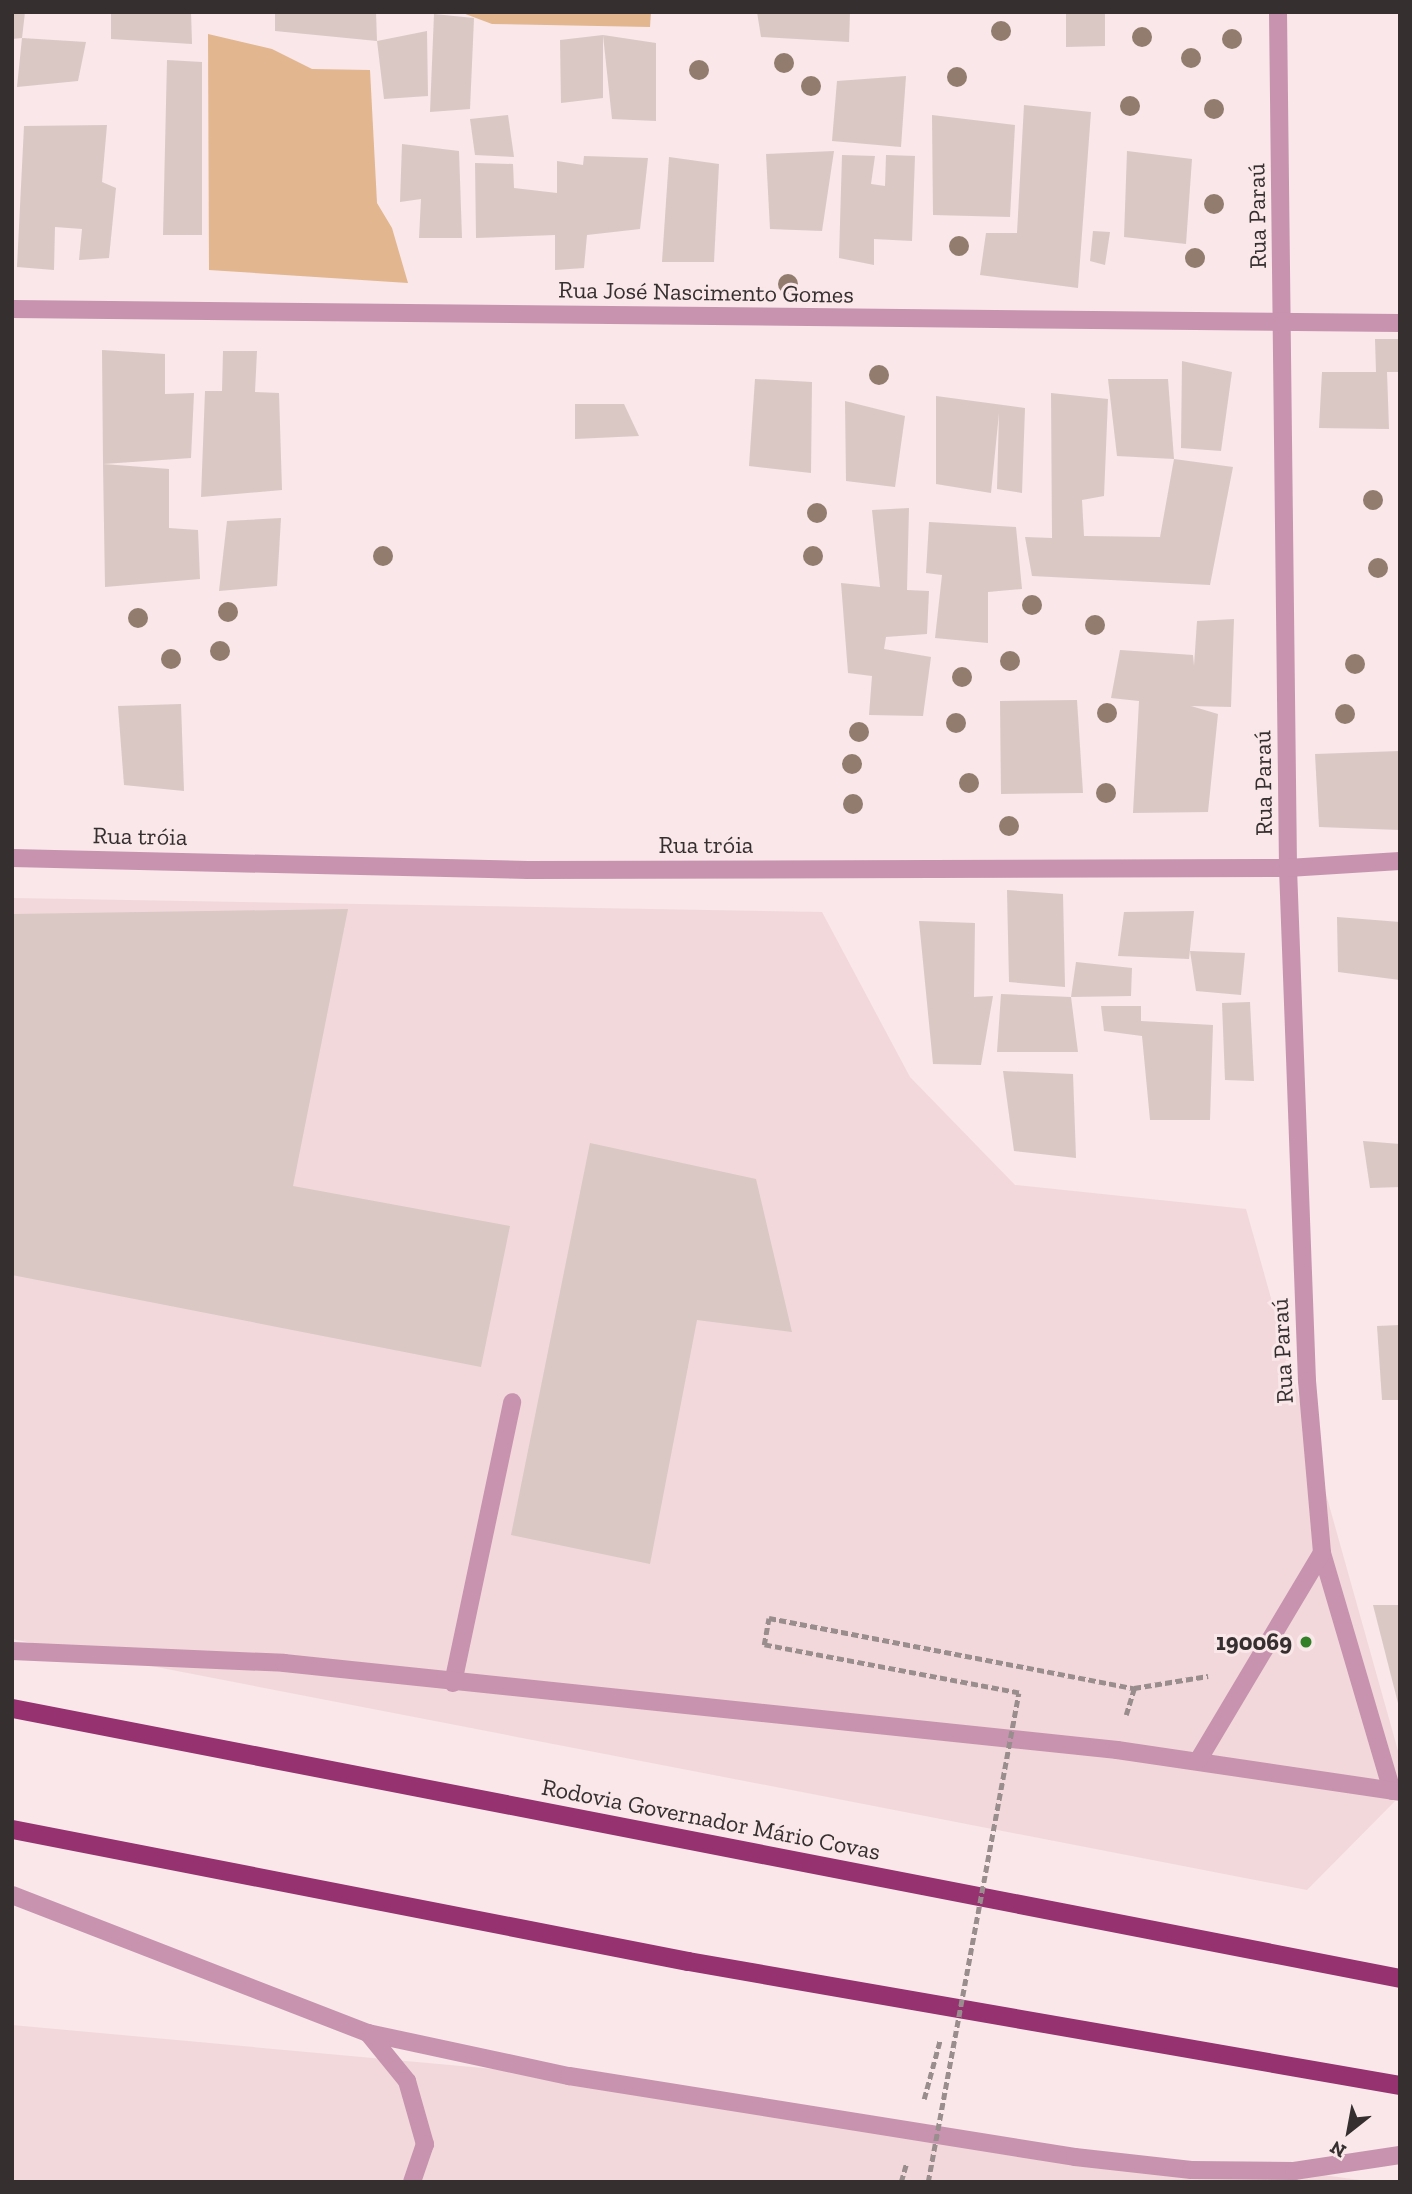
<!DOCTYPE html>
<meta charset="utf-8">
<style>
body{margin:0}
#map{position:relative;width:1412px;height:2194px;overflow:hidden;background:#f9e7e9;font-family:"Zilla Slab",serif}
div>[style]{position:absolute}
.built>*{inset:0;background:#f2d8da}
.green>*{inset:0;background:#e2b68f}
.building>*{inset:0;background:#d9c8c3}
.path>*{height:4.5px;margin-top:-2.25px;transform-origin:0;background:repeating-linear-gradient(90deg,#998d8e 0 7px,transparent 0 10.5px)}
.service>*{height:18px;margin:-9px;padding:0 9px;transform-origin:9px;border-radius:9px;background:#c793af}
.minor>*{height:18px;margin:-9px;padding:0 9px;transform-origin:9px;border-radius:9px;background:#c793af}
.trunk>*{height:19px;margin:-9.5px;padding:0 9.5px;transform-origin:9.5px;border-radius:9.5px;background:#963270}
.path-bridge>*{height:4.5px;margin-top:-2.25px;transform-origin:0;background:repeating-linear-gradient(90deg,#998d8e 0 7px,transparent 0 10.5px)}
.trees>*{width:20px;height:20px;margin:-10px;border-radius:50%;background:#917c6e}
.dots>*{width:19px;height:19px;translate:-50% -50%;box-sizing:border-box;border:4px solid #f9e7e9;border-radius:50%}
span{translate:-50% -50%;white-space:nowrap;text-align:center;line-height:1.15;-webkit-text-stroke:6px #f9e7e9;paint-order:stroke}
.street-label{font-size:24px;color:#362f30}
.poi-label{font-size:24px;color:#362f30;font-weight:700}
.right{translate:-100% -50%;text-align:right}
.frame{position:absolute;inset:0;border:14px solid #362f30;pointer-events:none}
.north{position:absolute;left:1314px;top:2096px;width:70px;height:70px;-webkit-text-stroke:5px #f9e7e9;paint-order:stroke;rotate:211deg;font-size:19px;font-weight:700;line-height:28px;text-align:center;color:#362f30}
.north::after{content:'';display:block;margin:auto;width:24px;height:32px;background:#362f30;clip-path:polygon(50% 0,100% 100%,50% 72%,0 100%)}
</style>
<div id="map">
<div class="built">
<i style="clip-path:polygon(12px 898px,822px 912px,910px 1077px,1015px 1185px,1246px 1209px,1400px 1758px,1400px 1796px,1307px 1890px,12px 1639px)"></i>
<i style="clip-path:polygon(12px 2025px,569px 2076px,1191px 2170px,1294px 2171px,1374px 2182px,12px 2182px)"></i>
</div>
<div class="green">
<i style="clip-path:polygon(460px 12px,651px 12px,650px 27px,492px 24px)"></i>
<i style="clip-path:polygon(208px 34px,272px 49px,312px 69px,370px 70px,377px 203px,392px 228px,408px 283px,209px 270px)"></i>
</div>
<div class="building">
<i style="clip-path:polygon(12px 12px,25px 12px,22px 38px,12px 39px)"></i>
<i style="clip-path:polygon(111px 12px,191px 12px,192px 44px,111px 39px)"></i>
<i style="clip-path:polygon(275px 12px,376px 12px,377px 41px,427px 31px,428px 96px,384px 99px,377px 41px,275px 31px)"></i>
<i style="clip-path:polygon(757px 12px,850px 12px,849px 42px,761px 37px)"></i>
<i style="clip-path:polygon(1105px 12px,1105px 46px,1066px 47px,1066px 14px)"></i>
<i style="clip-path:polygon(434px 14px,474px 18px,470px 109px,430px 112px)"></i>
<i style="clip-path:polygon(603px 35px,603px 98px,561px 103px,560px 40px)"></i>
<i style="clip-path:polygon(603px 35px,656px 43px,656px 121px,612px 119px)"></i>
<i style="clip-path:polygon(22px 38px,86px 42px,78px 81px,17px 87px)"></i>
<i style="clip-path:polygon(167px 60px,202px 62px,202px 235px,163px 235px)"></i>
<i style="clip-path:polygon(906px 76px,901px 147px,832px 141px,837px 81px)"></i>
<i style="clip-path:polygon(1024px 105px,1091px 112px,1078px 288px,980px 275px,986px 233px,1017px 233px)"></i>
<i style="clip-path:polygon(508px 115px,514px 157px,475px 155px,470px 119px)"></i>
<i style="clip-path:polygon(932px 115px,1015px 125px,1010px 217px,933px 215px)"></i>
<i style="clip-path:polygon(107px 125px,102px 182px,116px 188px,109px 258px,79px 260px,82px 229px,55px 227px,54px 270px,17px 267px,24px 126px)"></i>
<i style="clip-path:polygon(402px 144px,459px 151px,462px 238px,419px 238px,421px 199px,400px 202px)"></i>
<i style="clip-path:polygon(834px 151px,822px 231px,770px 229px,766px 154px)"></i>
<i style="clip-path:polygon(1127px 151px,1192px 159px,1186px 244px,1124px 237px)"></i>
<i style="clip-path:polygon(842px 155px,875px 156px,871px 184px,885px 186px,886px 155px,915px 156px,912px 241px,874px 239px,874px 265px,839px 258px)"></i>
<i style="clip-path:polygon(584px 156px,648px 158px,640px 229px,587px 235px,584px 268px,555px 270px,555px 235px,476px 238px,475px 163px,513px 164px,514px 188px,557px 193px,557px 161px,583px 165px)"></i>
<i style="clip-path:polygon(669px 157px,719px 164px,714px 262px,662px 262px)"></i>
<i style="clip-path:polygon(1093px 231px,1110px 232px,1105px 265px,1090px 261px)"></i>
<i style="clip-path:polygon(1375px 339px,1400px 339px,1400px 372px,1387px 372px,1389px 429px,1319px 428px,1322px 372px,1376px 372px)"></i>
<i style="clip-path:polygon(102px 350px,165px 354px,165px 394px,194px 393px,191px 458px,103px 464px)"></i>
<i style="clip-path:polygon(223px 351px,257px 351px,255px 392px,279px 393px,282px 490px,201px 497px,205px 391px,222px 391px)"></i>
<i style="clip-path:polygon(1182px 361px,1232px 372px,1221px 451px,1181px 448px)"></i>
<i style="clip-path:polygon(755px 379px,812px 382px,811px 473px,749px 466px)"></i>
<i style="clip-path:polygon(1108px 379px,1168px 379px,1174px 459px,1117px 456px)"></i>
<i style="clip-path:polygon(1051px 393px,1108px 399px,1104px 496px,1082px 500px,1084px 536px,1160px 537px,1174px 459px,1233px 467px,1210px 585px,1032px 576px,1025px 537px,1052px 538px)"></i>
<i style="clip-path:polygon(936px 396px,1025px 408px,1022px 493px,997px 489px,999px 413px,991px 493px,936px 484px)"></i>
<i style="clip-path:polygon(845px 401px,905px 416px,895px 487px,846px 481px)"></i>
<i style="clip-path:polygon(575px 404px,624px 404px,639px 436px,575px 439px)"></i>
<i style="clip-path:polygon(103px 464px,169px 469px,169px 528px,198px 530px,200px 579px,105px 587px)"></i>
<i style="clip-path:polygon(909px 508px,907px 590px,929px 591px,927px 634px,886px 637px,884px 649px,931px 657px,923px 716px,869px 715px,872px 676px,848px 673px,841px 583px,880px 587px,872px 510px)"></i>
<i style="clip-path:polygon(281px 518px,277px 586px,219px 591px,227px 521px)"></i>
<i style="clip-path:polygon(929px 522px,1016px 527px,1022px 589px,988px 592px,988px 643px,935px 638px,942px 575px,926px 573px)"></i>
<i style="clip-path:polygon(1234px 619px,1231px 707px,1191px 706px,1218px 714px,1208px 812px,1133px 813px,1139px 701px,1111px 698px,1120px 650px,1193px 655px,1194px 666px,1197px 621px)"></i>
<i style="clip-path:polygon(1077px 700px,1083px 793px,1001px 794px,1000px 701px)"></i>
<i style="clip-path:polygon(181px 704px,184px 791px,124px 785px,118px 706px)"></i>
<i style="clip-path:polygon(1400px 751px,1400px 830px,1319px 827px,1315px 754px)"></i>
<i style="clip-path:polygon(1007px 890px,1063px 894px,1065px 987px,1009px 982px)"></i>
<i style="clip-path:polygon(348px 909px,293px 1186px,510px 1226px,481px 1367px,12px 1275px,12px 914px)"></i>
<i style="clip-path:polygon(1194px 911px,1189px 959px,1118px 956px,1124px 912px)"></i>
<i style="clip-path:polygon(1337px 917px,1400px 922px,1400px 980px,1338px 972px)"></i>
<i style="clip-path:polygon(919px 921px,975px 923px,974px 997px,993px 996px,981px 1065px,933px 1064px)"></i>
<i style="clip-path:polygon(1190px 951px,1245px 953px,1241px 995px,1196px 991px)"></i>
<i style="clip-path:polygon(1076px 962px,1132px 968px,1131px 996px,1071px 997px,1078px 1052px,997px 1052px,1001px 994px,1071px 997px)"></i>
<i style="clip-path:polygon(1250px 1002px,1254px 1081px,1225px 1080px,1222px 1003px)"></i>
<i style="clip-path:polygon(1101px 1006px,1141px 1006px,1141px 1021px,1213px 1025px,1210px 1120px,1150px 1120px,1142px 1036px,1104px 1031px)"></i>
<i style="clip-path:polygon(1003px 1071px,1073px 1074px,1076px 1158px,1014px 1151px)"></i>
<i style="clip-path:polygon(1363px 1141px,1400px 1144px,1400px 1187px,1370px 1188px)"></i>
<i style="clip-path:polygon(590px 1143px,756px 1179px,792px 1332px,697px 1320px,650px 1564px,511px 1535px)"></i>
<i style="clip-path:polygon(1400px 1325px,1400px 1400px,1382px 1400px,1377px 1326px)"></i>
<i style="clip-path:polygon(1373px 1605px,1400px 1605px,1400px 1707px,1399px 1707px)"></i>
</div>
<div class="path">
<i style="left:1019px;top:1693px;width:259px;rotate:-169.3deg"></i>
<i style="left:764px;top:1645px;width:27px;rotate:-80deg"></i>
<i style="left:769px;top:1618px;width:372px;rotate:10.9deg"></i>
<i style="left:1126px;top:1715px;width:28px;rotate:-73deg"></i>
<i style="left:1134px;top:1688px;width:75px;rotate:-9.2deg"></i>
<i style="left:924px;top:2099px;width:61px;rotate:-74.8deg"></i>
<i style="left:901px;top:2182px;width:18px;rotate:-74deg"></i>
</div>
<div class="service">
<i style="left:453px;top:1683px;width:287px;rotate:-78.1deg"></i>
</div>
<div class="minor">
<i style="left:1278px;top:12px;width:856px;rotate:89.33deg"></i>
<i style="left:1288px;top:868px;width:513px;rotate:87.88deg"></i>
<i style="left:1307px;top:1381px;width:173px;rotate:85deg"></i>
<i style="left:1322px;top:1553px;width:248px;rotate:73.6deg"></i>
<i style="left:12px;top:309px;width:1388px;rotate:0.58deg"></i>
<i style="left:12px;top:858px;width:516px;rotate:1.33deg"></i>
<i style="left:528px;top:870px;width:760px;rotate:-0.15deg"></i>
<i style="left:1288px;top:868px;width:112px;rotate:-3.6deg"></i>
<i style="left:12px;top:1651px;width:272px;rotate:2.5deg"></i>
<i style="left:284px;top:1663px;width:838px;rotate:5.96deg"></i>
<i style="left:1117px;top:1750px;width:286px;rotate:8.4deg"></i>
<i style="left:1199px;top:1759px;width:240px;rotate:-59.2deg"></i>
<i style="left:12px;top:1895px;width:382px;rotate:21.2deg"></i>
<i style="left:368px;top:2033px;width:206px;rotate:12.1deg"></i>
<i style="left:569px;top:2076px;width:512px;rotate:9.09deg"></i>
<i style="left:1075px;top:2157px;width:117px;rotate:6.4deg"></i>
<i style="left:1191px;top:2170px;width:103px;rotate:0.6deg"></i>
<i style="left:1294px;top:2171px;width:107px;rotate:-8.6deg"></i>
<i style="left:368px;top:2033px;width:62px;rotate:50.9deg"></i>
<i style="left:407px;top:2081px;width:66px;rotate:74.1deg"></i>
<i style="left:425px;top:2144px;width:40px;rotate:108.9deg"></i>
</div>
<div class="trunk">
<i style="left:12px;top:1708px;width:1414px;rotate:11.01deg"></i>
<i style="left:12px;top:1829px;width:689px;rotate:11.05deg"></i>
<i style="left:688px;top:1961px;width:723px;rotate:9.88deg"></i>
</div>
<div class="path-bridge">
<i style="left:928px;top:2182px;width:497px;rotate:-79.5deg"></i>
</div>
<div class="trees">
<i style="left:1001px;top:31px"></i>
<i style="left:1142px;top:37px"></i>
<i style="left:1232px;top:39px"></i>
<i style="left:1191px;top:58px"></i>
<i style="left:784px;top:63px"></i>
<i style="left:699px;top:70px"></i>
<i style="left:957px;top:77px"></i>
<i style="left:811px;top:86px"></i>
<i style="left:1130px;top:106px"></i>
<i style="left:1214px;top:109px"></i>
<i style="left:1214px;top:204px"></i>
<i style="left:959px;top:246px"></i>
<i style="left:1195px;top:258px"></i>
<i style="left:788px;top:284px"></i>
<i style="left:879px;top:375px"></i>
<i style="left:1373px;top:500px"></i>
<i style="left:817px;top:513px"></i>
<i style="left:383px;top:556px"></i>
<i style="left:813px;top:556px"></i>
<i style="left:1378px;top:568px"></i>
<i style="left:1032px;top:605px"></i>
<i style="left:228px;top:612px"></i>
<i style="left:138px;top:618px"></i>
<i style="left:1095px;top:625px"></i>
<i style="left:220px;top:651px"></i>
<i style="left:171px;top:659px"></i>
<i style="left:1010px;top:661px"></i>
<i style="left:1355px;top:664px"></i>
<i style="left:962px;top:677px"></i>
<i style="left:1107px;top:713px"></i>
<i style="left:1345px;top:714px"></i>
<i style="left:956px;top:723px"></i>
<i style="left:859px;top:732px"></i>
<i style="left:852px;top:764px"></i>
<i style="left:969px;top:783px"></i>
<i style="left:1106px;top:793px"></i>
<i style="left:853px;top:804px"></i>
<i style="left:1009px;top:826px"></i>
</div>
<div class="dots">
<i style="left:1306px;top:1642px;background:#327f28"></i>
</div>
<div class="street-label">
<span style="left:1257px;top:216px;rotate:-91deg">Rua Paraú</span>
<span style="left:706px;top:292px;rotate:1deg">Rua José Nascimento Gomes</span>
<span style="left:1263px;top:783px;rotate:-91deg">Rua Paraú</span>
<span style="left:140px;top:836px;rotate:1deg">Rua tróia</span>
<span style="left:706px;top:845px">Rua tróia</span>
<span style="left:1282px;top:1351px;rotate:-93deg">Rua Paraú</span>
<span style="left:711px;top:1819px;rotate:11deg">Rodovia Governador Mário Covas</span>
</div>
<div class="poi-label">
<span class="right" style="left:1292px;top:1642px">190069</span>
</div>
<div class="frame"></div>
<div class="north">N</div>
</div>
